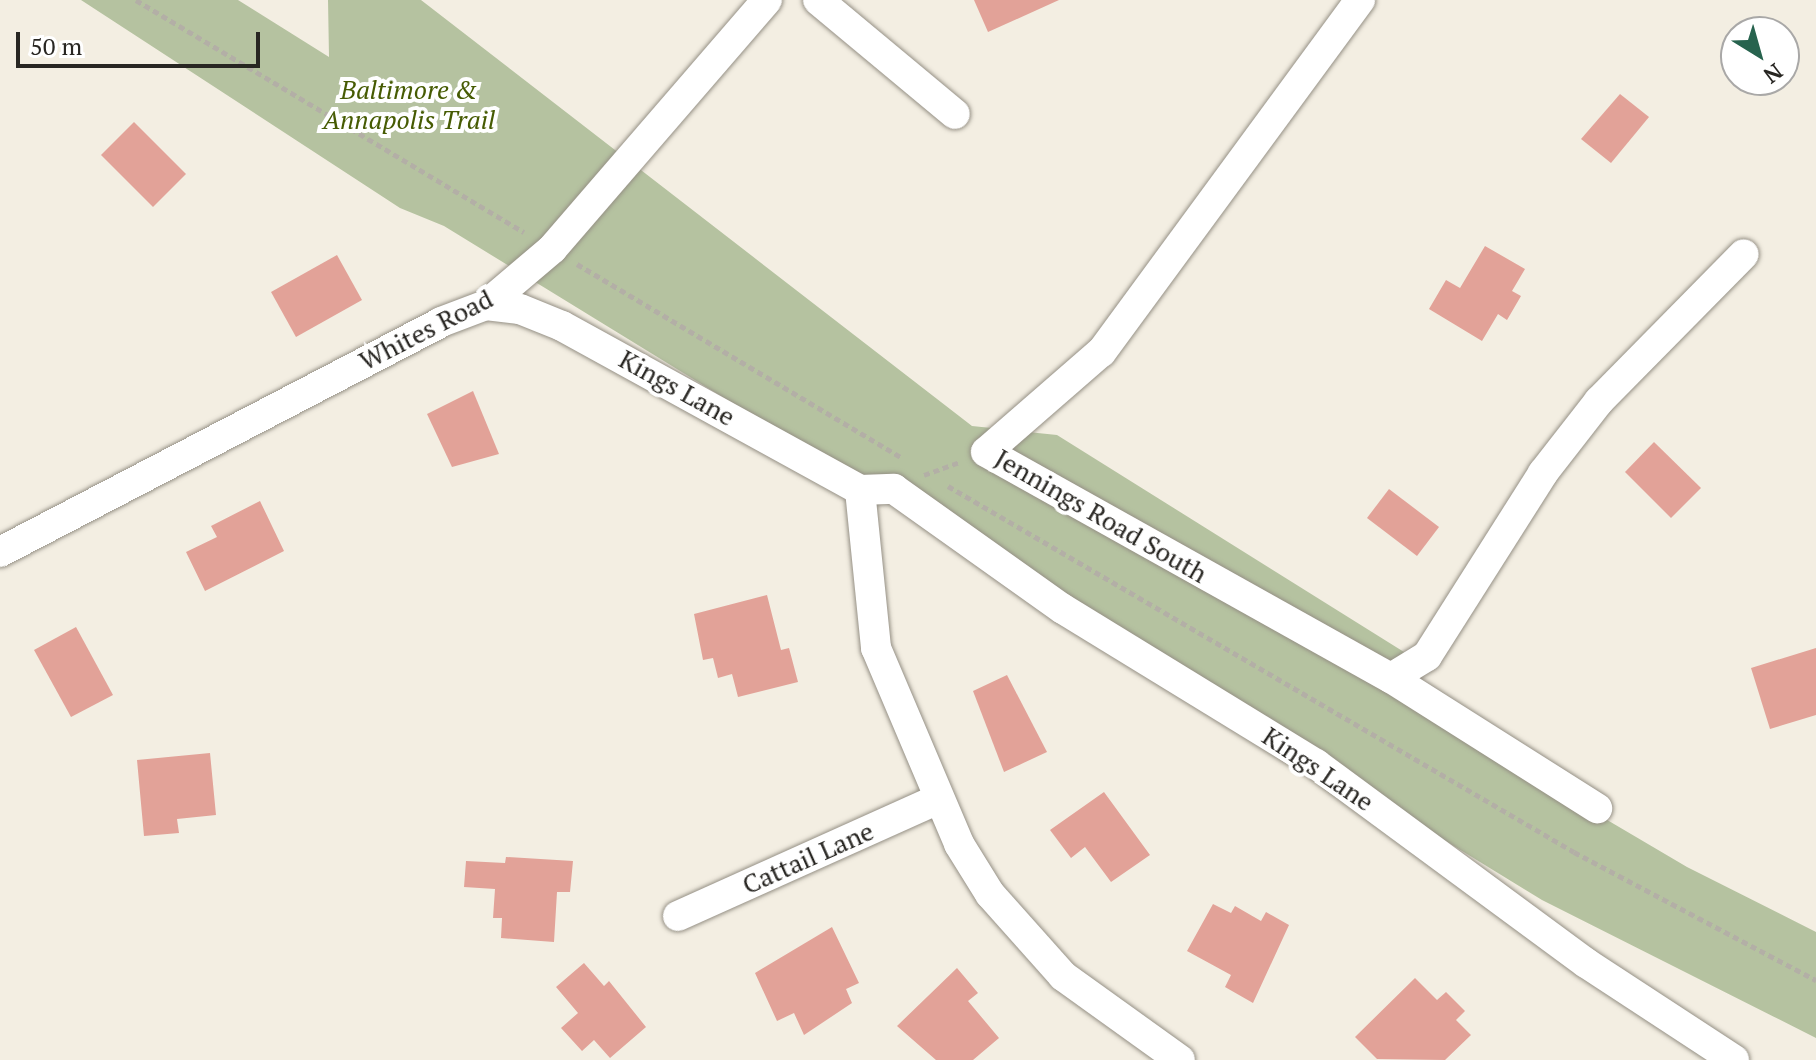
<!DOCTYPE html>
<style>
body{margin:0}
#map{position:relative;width:1816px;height:1060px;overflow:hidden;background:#f3eee2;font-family:"PT Serif",serif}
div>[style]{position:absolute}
.green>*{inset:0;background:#b5c2a0}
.building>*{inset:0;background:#e2a298}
.path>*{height:5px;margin-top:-2.5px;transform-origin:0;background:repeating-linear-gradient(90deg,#b3afa6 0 6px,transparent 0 10px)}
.roads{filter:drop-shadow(0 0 2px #959085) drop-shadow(0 0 2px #959085)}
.street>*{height:30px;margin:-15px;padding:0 15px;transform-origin:15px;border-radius:15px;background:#fff}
span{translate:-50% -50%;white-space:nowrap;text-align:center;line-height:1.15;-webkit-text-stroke:8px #fff;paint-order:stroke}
.park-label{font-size:26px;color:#465b03;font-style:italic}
.street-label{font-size:26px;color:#282622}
.north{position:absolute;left:1720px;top:16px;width:80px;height:80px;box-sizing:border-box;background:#fff;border:2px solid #a9a8a7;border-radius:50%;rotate:143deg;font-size:22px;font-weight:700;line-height:32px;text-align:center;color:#282622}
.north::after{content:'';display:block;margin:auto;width:28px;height:36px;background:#27634e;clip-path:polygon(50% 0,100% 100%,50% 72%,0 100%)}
.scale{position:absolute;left:16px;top:32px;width:244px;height:36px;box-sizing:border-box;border:4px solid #282622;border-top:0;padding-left:10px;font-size:24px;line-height:28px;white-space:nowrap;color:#282622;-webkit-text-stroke:6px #fff;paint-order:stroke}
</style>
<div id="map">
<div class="green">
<i style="clip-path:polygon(81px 0,238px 0,329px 57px,328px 0,421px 0,972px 426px,1057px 435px,1404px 652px,1378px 685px,1687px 867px,1816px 932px,1816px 1038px,1542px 900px,444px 226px,400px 208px)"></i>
</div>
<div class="building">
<i style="clip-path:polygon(974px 0,1059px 0,988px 32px)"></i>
<i style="clip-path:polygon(1620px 94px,1649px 117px,1611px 163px,1581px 139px)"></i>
<i style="clip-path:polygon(134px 122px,186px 174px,153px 207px,101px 155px)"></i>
<i style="clip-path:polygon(1485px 246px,1525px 269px,1512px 291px,1521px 296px,1507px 320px,1498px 314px,1482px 341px,1429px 309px,1446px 280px,1460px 288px)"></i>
<i style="clip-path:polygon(337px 255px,362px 300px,296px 337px,271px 292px)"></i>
<i style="clip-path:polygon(473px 391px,499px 454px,452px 467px,427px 414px)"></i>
<i style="clip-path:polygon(1654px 442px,1701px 488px,1671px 518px,1625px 472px)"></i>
<i style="clip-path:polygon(1389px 489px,1439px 527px,1417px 556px,1367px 518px)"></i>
<i style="clip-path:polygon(260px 501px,284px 551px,205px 591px,186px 552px,217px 537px,211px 526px)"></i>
<i style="clip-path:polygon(767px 595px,781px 650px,789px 648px,798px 682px,738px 697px,732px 674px,718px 678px,713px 658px,703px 660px,694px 614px)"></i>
<i style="clip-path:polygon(76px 627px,113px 695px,71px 717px,34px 650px)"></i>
<i style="clip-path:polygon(1816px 648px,1816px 715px,1770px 729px,1751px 668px)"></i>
<i style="clip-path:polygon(1007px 675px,1047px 752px,1004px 772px,973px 691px)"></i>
<i style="clip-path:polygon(210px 753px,216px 815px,177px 819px,179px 833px,144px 836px,137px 760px)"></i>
<i style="clip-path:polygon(1104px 792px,1150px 855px,1111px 882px,1085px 847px,1071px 858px,1050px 830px)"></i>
<i style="clip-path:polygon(506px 857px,573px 861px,570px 892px,557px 892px,554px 942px,501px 938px,502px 918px,493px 918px,495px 889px,464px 887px,466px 861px,505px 863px)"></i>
<i style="clip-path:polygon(1213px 904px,1231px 913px,1235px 906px,1261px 921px,1266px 912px,1289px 925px,1253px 1003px,1225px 987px,1231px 975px,1187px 951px)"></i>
<i style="clip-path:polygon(832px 927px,859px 983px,846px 989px,852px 1003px,804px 1035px,794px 1013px,777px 1021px,755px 973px)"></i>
<i style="clip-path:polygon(584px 963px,604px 986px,609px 981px,646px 1027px,610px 1058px,594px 1040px,582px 1051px,561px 1028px,578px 1013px,556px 987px)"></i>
<i style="clip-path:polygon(957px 968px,978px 993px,968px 1001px,999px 1038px,973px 1060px,936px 1060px,897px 1026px)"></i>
<i style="clip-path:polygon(1415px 978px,1437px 1000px,1446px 992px,1465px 1011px,1456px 1020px,1471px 1035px,1445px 1060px,1377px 1059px,1355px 1037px)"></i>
</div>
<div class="path">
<i style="left:136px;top:0;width:452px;rotate:30.9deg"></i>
<i style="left:577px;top:264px;width:378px;rotate:30.8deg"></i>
<i style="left:924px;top:475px;width:38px;rotate:-20deg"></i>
<i style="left:948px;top:486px;width:725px;rotate:30.31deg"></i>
<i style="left:1574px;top:852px;width:274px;rotate:27.9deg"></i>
</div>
<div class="roads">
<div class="street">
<i style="left:818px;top:0;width:178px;rotate:39.8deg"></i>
<i style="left:1360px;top:0;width:437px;rotate:126.3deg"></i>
<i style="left:1101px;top:352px;width:152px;rotate:139deg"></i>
<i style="left:986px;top:452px;width:464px;rotate:29.2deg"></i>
<i style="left:1391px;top:678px;width:244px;rotate:32.3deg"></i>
<i style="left:486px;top:305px;width:34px;rotate:7deg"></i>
<i style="left:520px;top:309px;width:45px;rotate:22deg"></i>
<i style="left:562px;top:326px;width:340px;rotate:28.8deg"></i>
<i style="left:860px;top:490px;width:34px;rotate:-2deg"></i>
<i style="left:894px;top:489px;width:207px;rotate:35.4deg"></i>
<i style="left:1063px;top:609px;width:297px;rotate:31.5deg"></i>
<i style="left:1316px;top:764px;width:335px;rotate:36.4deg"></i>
<i style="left:1586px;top:963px;width:177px;rotate:33.2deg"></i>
<i style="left:860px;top:490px;width:159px;rotate:84.2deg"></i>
<i style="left:876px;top:648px;width:213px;rotate:67deg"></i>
<i style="left:959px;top:844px;width:59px;rotate:58.2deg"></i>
<i style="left:990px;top:894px;width:110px;rotate:48.3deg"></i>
<i style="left:1063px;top:976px;width:144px;rotate:35.7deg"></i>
<i style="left:0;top:552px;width:497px;rotate:-27.5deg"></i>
<i style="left:441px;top:322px;width:48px;rotate:-20.7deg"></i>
<i style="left:486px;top:305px;width:87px;rotate:-40.3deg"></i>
<i style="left:552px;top:249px;width:329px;rotate:-49.2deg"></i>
<i style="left:1391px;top:678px;width:42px;rotate:-31.4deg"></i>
<i style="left:1427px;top:656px;width:217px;rotate:-57.6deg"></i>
<i style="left:1543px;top:473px;width:91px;rotate:-52.1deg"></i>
<i style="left:1599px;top:401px;width:206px;rotate:-45.4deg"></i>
<i style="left:678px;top:916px;width:285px;rotate:-24.2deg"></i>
</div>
</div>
<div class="park-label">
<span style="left:409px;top:105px">Baltimore &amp;<br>Annapolis Trail</span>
</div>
<div class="street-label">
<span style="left:426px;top:330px;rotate:-27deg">Whites Road</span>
<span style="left:677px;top:388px;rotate:29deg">Kings Lane</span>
<span style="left:1101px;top:516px;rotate:30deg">Jennings Road South</span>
<span style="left:1318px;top:769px;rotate:34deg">Kings Lane</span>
<span style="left:808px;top:858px;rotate:-24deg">Cattail Lane</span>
</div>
<div class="north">N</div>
<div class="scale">50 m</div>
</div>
